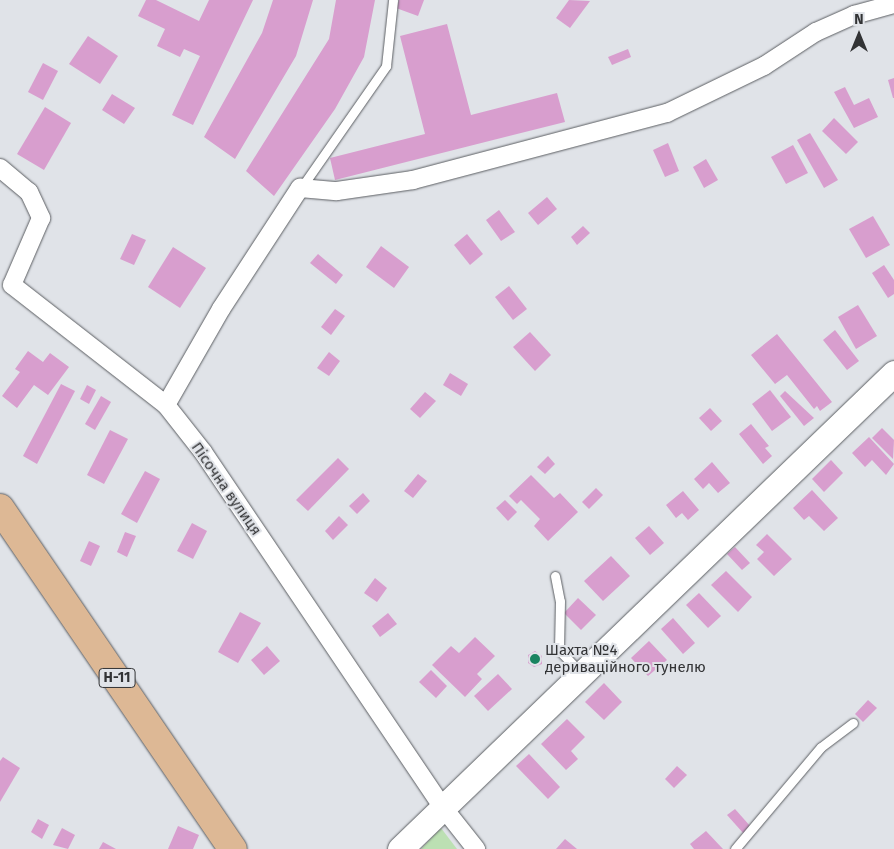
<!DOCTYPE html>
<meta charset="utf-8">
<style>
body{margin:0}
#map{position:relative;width:894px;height:849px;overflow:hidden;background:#e0e3e8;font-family:"Fira Sans",sans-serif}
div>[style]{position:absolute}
.green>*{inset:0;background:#bce0b3}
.building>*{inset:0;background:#d89ece}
.roads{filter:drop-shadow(0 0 1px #5b5e62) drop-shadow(0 0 1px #5b5e62)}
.lane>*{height:9px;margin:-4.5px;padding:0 4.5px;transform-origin:4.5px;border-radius:4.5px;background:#fff}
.street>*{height:18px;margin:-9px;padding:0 9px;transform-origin:9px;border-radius:9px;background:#fff}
.secondary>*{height:25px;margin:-12.5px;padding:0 12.5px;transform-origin:12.5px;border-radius:12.5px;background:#fff}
.primary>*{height:28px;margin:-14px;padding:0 14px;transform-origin:14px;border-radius:14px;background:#ddb895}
.dots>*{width:14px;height:14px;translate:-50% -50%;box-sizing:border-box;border:2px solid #e0e3e8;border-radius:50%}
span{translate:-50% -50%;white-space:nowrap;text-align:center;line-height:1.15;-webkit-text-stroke:4px #e0e3e8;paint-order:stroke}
.shield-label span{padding:1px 4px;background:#e0e3e8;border:1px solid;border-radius:4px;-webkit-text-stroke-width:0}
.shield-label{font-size:14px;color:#323335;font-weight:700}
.street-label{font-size:15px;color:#323335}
.poi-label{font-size:15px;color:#323335}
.left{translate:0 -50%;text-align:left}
.north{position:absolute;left:834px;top:10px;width:50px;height:50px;-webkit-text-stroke:4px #e0e3e8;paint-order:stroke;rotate:0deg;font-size:14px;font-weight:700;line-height:20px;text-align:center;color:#323335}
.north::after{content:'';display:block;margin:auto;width:18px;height:22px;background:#323335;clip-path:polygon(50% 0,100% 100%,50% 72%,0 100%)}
</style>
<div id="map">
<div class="green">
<i style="clip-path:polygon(441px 828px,457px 849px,421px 849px)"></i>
</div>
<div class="building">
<i style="clip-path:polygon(146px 0,156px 0,199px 21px,209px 0,253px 0,193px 125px,172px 115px,200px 56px,184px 49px,180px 57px,157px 46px,165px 29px,138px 16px)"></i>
<i style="clip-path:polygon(273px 0,313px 0,296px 56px,235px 159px,204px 137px,262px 33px)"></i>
<i style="clip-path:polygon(336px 0,375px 0,364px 57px,335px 109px,274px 196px,246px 171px,329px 39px)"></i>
<i style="clip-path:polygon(399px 0,424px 0,418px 16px,396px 8px)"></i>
<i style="clip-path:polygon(569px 0,590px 1px,570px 28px,556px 18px)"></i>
<i style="clip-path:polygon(447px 24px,471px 115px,557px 93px,565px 122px,335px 180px,330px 158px,425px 134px,400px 36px)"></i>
<i style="clip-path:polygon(88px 36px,118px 56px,100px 84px,69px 64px)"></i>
<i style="clip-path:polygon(628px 49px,631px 57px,612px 65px,608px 57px)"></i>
<i style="clip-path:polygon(43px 63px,58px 71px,43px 100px,28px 92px)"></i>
<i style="clip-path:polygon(894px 78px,894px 98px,893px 98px,888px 80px)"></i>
<i style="clip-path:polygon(845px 87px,854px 105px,869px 98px,878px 117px,854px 128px,834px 92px)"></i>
<i style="clip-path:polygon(112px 94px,135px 108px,124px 124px,102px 110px)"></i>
<i style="clip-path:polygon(45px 107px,71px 123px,44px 170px,17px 154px)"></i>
<i style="clip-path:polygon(834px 118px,858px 142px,846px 154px,822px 131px)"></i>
<i style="clip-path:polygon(810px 133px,838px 180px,824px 188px,797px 140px)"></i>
<i style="clip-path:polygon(668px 143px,679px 171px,665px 177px,653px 150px)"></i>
<i style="clip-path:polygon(793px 145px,808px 173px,786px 184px,771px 157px)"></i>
<i style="clip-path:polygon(706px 159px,718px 180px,704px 188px,693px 167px)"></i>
<i style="clip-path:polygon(547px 197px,557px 209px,538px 225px,528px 213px)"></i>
<i style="clip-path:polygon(499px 210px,515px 232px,501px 241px,486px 220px)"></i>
<i style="clip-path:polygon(873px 216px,890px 245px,866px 258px,849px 229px)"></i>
<i style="clip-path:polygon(583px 226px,590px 233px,577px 245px,571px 237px)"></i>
<i style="clip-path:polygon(132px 234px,146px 240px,134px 265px,120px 259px)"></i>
<i style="clip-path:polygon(467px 234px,483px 254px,470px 265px,454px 245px)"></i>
<i style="clip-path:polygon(381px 246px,409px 267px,394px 288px,366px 267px)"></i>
<i style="clip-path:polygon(173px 247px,206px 268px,180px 308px,148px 287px)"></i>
<i style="clip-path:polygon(318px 254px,343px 275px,336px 284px,310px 263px)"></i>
<i style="clip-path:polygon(884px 265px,894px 280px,894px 294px,888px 298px,872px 273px)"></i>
<i style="clip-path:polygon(509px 286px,527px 309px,513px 320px,495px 297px)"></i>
<i style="clip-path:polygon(858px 305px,877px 336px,856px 349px,838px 317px)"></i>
<i style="clip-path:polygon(335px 309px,345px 316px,331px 335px,321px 327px)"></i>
<i style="clip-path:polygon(835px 330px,859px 361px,847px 370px,823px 340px)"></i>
<i style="clip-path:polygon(530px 332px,551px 355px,535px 371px,513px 347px)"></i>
<i style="clip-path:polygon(777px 334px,832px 402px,820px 411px,817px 406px,814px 409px,787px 375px,775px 384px,751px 355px)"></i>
<i style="clip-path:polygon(28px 351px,43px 362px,50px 353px,69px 367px,48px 395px,34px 385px,17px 408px,2px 396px,20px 372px,15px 369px)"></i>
<i style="clip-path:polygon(329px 352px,340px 361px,329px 376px,317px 368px)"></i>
<i style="clip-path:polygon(450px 373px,468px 384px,461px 396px,443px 385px)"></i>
<i style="clip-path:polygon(61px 384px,75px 391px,37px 464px,23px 456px)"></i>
<i style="clip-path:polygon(87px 385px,96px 390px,89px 404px,80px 399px)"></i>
<i style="clip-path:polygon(770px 390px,791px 417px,772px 431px,752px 404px)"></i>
<i style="clip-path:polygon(785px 391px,814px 418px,804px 426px,780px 396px)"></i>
<i style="clip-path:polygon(425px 392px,436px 401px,420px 418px,410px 409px)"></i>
<i style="clip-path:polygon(101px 396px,111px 402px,95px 430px,85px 424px)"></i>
<i style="clip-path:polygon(710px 408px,722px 421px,711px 431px,699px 418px)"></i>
<i style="clip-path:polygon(751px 424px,769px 446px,765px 448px,772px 456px,763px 464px,739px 434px)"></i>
<i style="clip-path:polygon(882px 428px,894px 440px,893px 459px,872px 438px)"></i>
<i style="clip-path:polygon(110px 430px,128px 439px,104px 484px,87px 475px)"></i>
<i style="clip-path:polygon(869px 437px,894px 464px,886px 475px,872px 460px,865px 467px,852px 453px)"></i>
<i style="clip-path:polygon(548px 456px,555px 464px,545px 474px,537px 467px)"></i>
<i style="clip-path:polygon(338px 458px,349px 469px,308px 511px,296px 500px)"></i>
<i style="clip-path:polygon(831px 460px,843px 473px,824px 492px,812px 479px)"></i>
<i style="clip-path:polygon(712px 462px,730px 483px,718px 493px,709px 483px,703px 489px,694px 479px)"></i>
<i style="clip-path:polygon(145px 471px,160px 479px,137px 523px,121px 514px)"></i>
<i style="clip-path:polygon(418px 474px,427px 481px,413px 498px,404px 491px)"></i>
<i style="clip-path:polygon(531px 475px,554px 498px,560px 493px,578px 512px,548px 541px,534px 526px,540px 519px,521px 500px,517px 504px,509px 496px)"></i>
<i style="clip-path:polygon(596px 488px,603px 495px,589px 509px,582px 502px)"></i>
<i style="clip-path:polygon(812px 490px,838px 518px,824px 531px,809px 516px,804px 520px,793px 508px)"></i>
<i style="clip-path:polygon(683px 491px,699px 510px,688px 520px,682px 513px,676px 518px,666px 505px)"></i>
<i style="clip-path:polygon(363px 493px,370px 501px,357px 514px,349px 506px)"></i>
<i style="clip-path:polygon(505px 500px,517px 512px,508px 521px,496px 508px)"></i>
<i style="clip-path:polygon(339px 516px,348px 525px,333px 540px,325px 531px)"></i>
<i style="clip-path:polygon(192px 523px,207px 531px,193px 559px,177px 551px)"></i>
<i style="clip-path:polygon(649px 526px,664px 543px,650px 555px,635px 538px)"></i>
<i style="clip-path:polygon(125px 532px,136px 536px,127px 557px,117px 552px)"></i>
<i style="clip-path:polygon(767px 534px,792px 559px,774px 576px,757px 559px,764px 552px,756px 545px)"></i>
<i style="clip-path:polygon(89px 541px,100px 546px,91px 566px,80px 561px)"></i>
<i style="clip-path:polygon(735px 547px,750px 563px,742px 570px,727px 554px)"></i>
<i style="clip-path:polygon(611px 556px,630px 576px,603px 601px,584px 581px)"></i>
<i style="clip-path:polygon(726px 571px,752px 597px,738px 612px,711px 585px)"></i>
<i style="clip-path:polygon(375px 578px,387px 588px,377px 602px,364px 593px)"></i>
<i style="clip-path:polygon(699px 593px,721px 616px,708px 628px,686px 605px)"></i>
<i style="clip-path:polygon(578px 598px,596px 615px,581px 630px,564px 613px)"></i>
<i style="clip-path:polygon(240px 612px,261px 623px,238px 663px,218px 652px)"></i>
<i style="clip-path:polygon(388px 613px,397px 624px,380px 637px,372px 626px)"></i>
<i style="clip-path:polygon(673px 618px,695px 643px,683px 654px,661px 629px)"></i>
<i style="clip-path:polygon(475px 637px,495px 656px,477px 674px,482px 679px,465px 697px,432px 665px,451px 646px,459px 653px)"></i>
<i style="clip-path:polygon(649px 641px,667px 660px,648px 676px,631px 658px)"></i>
<i style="clip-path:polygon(267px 646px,280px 661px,264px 675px,251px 660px)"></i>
<i style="clip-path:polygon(535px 651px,542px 656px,542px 664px,534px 667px,528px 663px,528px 655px)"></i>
<i style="clip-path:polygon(431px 670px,447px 686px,436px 698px,419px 682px)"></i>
<i style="clip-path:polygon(498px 674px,512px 689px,488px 711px,474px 696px)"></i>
<i style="clip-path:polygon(604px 683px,622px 702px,604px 720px,585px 702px)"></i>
<i style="clip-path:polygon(868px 700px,877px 708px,863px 722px,855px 714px)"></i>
<i style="clip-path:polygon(567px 719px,585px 737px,571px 751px,578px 759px,566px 770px,541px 744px)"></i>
<i style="clip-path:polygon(529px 754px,560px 787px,548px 799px,516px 766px)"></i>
<i style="clip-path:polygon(3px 757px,20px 768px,0 802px,0 761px)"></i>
<i style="clip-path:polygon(677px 766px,687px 775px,674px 788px,665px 779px)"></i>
<i style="clip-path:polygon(735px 809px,751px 827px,744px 834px,727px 815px)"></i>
<i style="clip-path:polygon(38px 819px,49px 825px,42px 839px,31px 832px)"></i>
<i style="clip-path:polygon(178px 826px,199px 835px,193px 849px,168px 849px)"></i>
<i style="clip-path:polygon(62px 828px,75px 835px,68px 849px,53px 845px)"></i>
<i style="clip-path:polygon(706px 831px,723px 849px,694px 849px,690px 844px)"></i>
<i style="clip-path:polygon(565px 839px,577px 849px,556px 849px)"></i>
<i style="clip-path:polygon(103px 842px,116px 849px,99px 849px)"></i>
</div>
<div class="roads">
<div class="lane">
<i style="left:301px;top:188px;width:149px;rotate:-55.1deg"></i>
<i style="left:386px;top:66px;width:66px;rotate:-83.9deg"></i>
<i style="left:555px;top:576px;width:25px;rotate:79deg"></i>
<i style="left:560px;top:601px;width:49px;rotate:91.2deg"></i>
<i style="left:559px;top:650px;width:32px;rotate:46deg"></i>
<i style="left:735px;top:849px;width:133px;rotate:-49.9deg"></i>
<i style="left:821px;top:747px;width:40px;rotate:-37deg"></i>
</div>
<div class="street">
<i style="left:0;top:168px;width:38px;rotate:40deg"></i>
<i style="left:29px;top:192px;width:29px;rotate:65deg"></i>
<i style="left:41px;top:218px;width:73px;rotate:113.4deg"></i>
<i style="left:12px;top:285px;width:195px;rotate:37.9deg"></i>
<i style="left:166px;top:405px;width:60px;rotate:51.8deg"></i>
<i style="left:203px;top:452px;width:427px;rotate:56deg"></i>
<i style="left:442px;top:806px;width:55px;rotate:51.7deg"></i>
<i style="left:166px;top:405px;width:111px;rotate:-60.2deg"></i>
<i style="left:221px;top:309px;width:145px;rotate:-56.9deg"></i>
<i style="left:300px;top:188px;width:37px;rotate:5deg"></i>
<i style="left:337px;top:191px;width:77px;rotate:-8.2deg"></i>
<i style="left:413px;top:180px;width:263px;rotate:-14.8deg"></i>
<i style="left:667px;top:113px;width:108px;rotate:-25.9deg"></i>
<i style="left:764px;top:66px;width:62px;rotate:-33.2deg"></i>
<i style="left:816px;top:32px;width:42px;rotate:-24.1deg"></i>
<i style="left:854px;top:15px;width:41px;rotate:-15.4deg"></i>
</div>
<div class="secondary">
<i style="left:400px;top:849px;width:686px;rotate:-43.94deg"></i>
</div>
<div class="primary">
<i style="left:0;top:508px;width:413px;rotate:55.7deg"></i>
</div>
</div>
<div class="dots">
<i style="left:535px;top:659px;background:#1a8461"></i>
</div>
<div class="shield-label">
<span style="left:117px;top:678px">Н-11</span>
</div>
<div class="street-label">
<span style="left:226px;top:489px;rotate:55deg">Пісочна вулиця</span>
</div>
<div class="poi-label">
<span class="left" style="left:545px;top:659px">Шахта №4<br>дериваційного тунелю</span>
</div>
<div class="north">N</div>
</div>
